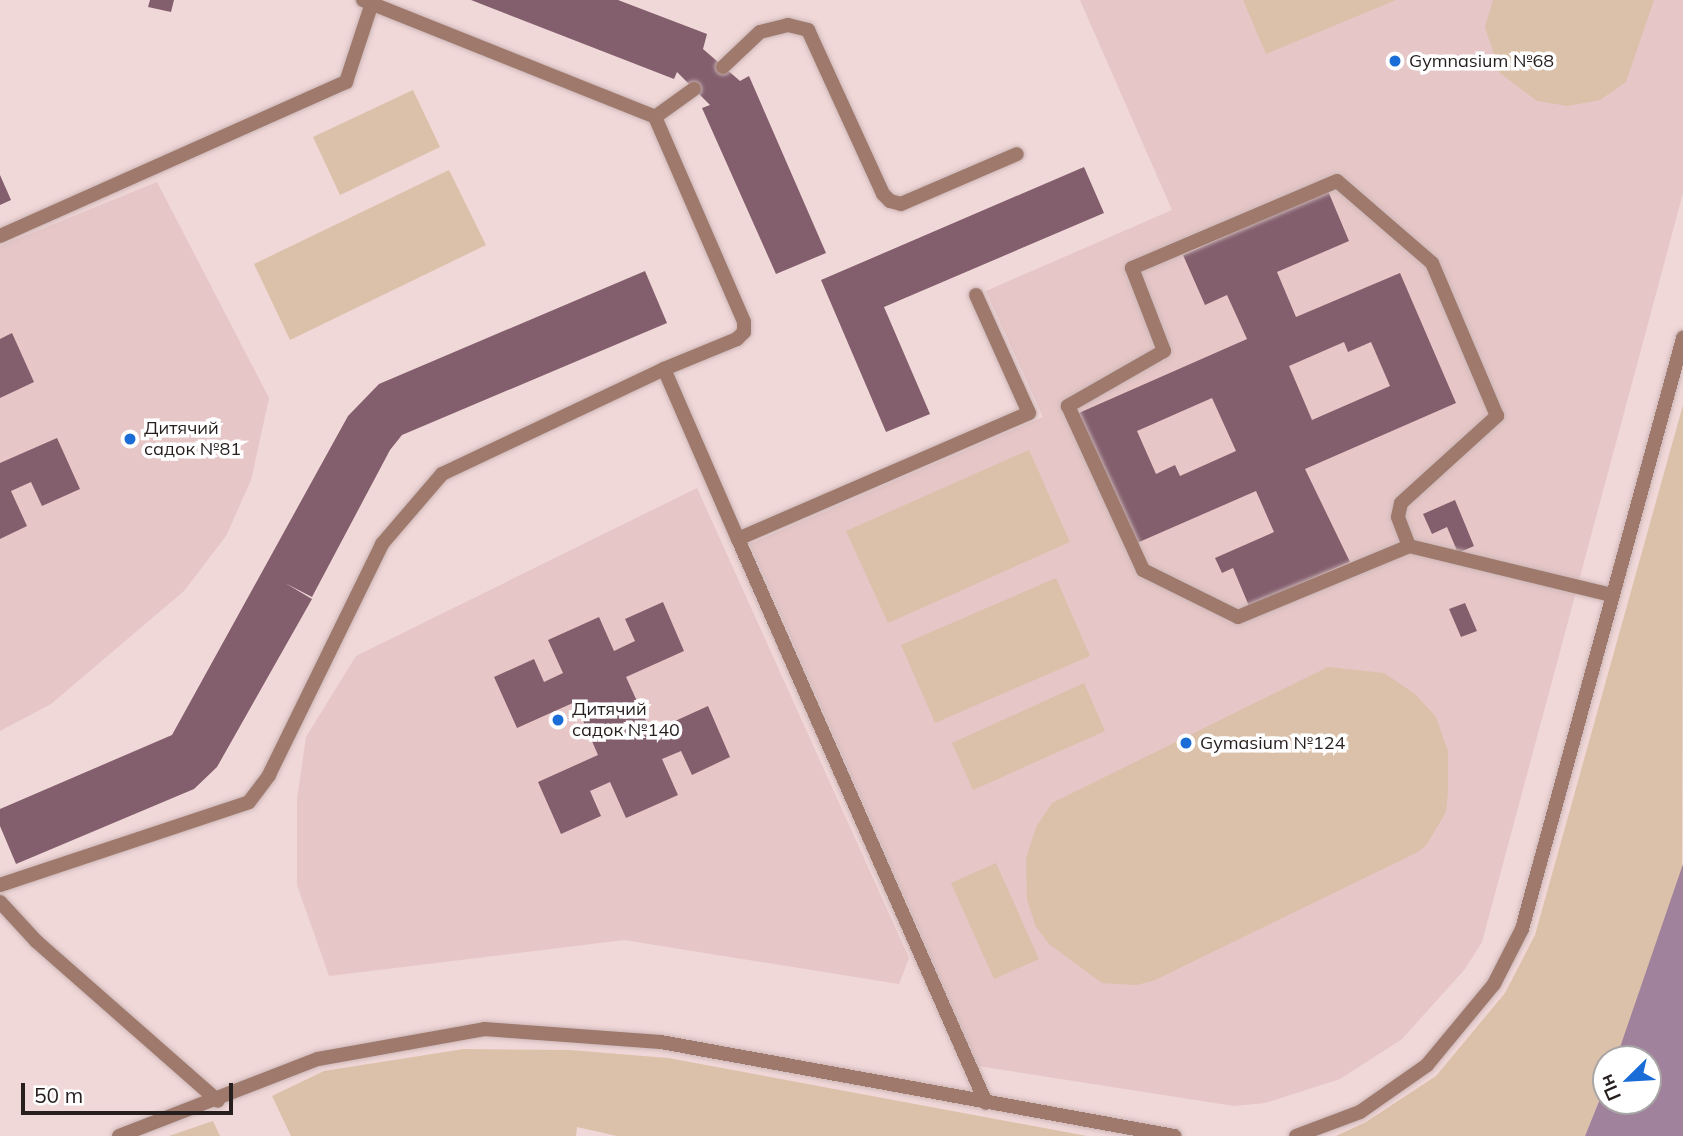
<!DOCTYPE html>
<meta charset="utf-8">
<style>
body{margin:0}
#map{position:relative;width:1683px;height:1136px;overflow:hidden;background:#f0d7d8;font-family:Mulish,sans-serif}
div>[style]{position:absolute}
.built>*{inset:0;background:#e6c6c7}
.green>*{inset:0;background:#dbc1a9}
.water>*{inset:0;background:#a0829d}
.building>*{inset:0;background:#835e6d}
.roads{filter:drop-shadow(0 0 2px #ccb6b7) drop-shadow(0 0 2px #ccb6b7)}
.lane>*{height:14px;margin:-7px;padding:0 7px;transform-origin:7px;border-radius:7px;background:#9e796c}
.street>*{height:14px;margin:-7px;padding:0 7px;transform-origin:7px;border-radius:7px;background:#9e796c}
.dots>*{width:19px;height:19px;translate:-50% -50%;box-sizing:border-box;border:4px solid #fff;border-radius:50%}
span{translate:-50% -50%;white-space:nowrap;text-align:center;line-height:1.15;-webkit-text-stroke:7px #fff;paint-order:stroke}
.poi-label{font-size:18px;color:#271e1e}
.left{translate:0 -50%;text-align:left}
.north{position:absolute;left:1592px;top:1045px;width:70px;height:70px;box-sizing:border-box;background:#fff;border:2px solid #a9a5a5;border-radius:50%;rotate:246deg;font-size:19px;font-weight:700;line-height:28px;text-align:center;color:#271e1e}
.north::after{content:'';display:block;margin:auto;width:24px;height:32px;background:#1a6dd7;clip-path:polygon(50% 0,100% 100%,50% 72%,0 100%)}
.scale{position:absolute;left:21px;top:1083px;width:212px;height:32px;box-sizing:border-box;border:4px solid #271e1e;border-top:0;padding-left:9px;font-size:21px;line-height:24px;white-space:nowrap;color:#271e1e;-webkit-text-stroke:5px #fff;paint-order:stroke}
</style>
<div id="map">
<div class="built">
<i style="clip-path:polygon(1080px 0,1683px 0,1683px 193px,1482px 942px,1465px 969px,1402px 1039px,1340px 1079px,1265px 1103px,1234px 1106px,978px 1066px,750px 544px,1043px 417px,986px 291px,1172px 210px)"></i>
<i style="clip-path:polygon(157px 182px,269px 398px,251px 480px,226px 536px,184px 591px,51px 704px,0 731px,0 246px)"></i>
<i style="clip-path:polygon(697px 488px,909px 958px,899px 984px,624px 940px,329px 976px,297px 885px,297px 799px,306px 737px,356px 656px)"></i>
</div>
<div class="green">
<i style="clip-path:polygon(1243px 0,1396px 0,1266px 54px)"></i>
<i style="clip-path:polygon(1493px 0,1654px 0,1626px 82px,1600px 100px,1568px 106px,1537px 101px,1500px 73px,1485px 27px)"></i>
<i style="clip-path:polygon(413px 90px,440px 147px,340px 195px,313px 137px)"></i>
<i style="clip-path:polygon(449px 170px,486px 245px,290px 340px,254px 264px)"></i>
<i style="clip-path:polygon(1683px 405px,1682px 870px,1619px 1053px,1616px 1059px,1606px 1059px,1606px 1084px,1585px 1136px,1336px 1136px,1366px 1122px,1436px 1076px,1505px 993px,1535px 935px)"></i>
<i style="clip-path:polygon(1029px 450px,1070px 542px,888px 623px,846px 531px)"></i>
<i style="clip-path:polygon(1056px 578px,1090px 656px,935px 723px,901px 645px)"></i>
<i style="clip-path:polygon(1328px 667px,1384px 673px,1415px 694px,1436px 717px,1448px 751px,1448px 792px,1446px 812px,1427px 844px,1418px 852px,1153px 981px,1136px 985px,1102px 983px,1049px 944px,1036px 927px,1027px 900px,1026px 859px,1036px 827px,1052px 803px)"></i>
<i style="clip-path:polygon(1084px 683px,1105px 731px,973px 790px,952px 743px)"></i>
<i style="clip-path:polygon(996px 863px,1039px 959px,994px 979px,951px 883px)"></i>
<i style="clip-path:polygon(464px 1049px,570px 1050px,668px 1058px,1087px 1136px,617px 1136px,577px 1127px,576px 1136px,291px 1136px,272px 1096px,324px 1071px)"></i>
<i style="clip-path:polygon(213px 1121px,220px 1136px,169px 1136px)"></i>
</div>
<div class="water">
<i style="clip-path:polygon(1683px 864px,1683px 1136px,1585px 1136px,1606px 1084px,1606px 1101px,1648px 1101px,1648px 1059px,1616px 1059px)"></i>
</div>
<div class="building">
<i style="clip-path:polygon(150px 0,174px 0,171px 12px,148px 7px)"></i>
<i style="clip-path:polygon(471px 0,618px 0,707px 34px,703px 49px,740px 81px,749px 76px,826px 253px,776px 274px,702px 108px,710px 105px,677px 72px,674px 79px)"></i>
<i style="clip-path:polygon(1084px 167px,1104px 213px,884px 307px,930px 414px,886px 432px,821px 280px)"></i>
<i style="clip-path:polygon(0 175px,11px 200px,0 205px)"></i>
<i style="clip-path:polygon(evenodd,1328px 191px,1349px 241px,1277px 272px,1296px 317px,1400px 273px,1456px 403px,1305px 469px,1350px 562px,1249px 606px,1233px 568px,1222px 573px,1215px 558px,1274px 532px,1256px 491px,1130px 546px,1072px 416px,1247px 339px,1227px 295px,1205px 305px,1183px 255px,1328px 191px,1344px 342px,1348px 352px,1371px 342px,1390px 386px,1312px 420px,1289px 366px,1344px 342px,1328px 191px,1212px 398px,1236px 451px,1180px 476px,1175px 465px,1156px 474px,1137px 431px,1212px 398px)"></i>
<i style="clip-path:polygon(645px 271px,667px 323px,402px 435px,390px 450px,312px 597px,285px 583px,312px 599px,217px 767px,194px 789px,16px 864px,0 826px,0 809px,172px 735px,348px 416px,379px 384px)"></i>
<i style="clip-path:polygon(12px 333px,34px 382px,0 398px,0 339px)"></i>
<i style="clip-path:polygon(57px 438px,80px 489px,42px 506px,31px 482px,11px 491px,27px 526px,0 539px,0 463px)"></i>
<i style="clip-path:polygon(1455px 500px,1474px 546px,1458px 553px,1447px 527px,1432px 534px,1423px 514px)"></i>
<i style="clip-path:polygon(663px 602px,684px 651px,626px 677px,651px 732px,708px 706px,730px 757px,692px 775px,681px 751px,662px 759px,678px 795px,626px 818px,610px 782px,590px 791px,601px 816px,561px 834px,538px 782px,598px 755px,575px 702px,517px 728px,494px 677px,534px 659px,544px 682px,563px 673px,548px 640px,599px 617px,614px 651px,635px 641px,625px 619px)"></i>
<i style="clip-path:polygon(1465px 603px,1477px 631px,1461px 637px,1449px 609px)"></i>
</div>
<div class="roads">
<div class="lane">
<i style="left:363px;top:0;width:315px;rotate:21.8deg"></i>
<i style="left:655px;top:117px;width:223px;rotate:66.5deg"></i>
<i style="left:744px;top:322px;width:10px;rotate:90deg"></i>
<i style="left:744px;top:332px;width:10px;rotate:135deg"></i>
<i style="left:737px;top:339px;width:79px;rotate:157.7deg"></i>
<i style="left:664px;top:369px;width:185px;rotate:66.5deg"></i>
<i style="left:723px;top:67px;width:51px;rotate:-43.4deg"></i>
<i style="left:760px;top:32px;width:29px;rotate:-14deg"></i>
<i style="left:788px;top:25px;width:21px;rotate:14deg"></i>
<i style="left:808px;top:30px;width:180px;rotate:65.4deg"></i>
<i style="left:883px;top:194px;width:10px;rotate:45deg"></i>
<i style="left:890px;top:201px;width:11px;rotate:15deg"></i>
<i style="left:901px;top:204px;width:126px;rotate:-23.3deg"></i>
<i style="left:655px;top:117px;width:48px;rotate:-35.7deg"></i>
<i style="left:0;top:236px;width:379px;rotate:-24deg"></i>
<i style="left:346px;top:82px;width:83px;rotate:-71.8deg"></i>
<i style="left:976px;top:295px;width:129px;rotate:65.8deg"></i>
<i style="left:1029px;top:413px;width:317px;rotate:156.6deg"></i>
<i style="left:738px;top:539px;width:616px;rotate:66.26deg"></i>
<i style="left:1409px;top:546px;width:31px;rotate:-111deg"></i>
<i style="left:1398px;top:517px;width:14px;rotate:-78deg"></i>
<i style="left:1401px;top:503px;width:130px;rotate:-42.2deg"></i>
<i style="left:1497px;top:416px;width:166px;rotate:-113deg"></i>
<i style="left:1432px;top:263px;width:125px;rotate:-139.2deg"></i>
<i style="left:1337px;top:181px;width:223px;rotate:157deg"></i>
<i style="left:1132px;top:268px;width:89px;rotate:68.9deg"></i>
<i style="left:1164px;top:351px;width:111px;rotate:150.2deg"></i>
<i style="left:1068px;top:406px;width:180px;rotate:65.4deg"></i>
<i style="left:1143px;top:570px;width:106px;rotate:26.3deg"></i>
<i style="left:1238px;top:617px;width:185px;rotate:-22.5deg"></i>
<i style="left:1409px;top:546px;width:209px;rotate:13.6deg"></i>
<i style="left:0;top:885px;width:262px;rotate:-18.4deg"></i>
<i style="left:249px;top:802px;width:34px;rotate:-53deg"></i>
<i style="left:269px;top:775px;width:257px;rotate:-63.9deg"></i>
<i style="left:382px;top:544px;width:92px;rotate:-49.4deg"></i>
<i style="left:442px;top:474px;width:246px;rotate:-25.3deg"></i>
<i style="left:0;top:902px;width:53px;rotate:47.3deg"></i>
<i style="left:36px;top:941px;width:242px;rotate:41.3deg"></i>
</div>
<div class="street">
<i style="left:119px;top:1136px;width:213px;rotate:-21.2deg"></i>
<i style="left:318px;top:1059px;width:169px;rotate:-10.2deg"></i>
<i style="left:484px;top:1029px;width:177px;rotate:4.2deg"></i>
<i style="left:661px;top:1042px;width:522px;rotate:10.38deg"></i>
<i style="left:1296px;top:1136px;width:68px;rotate:-20.6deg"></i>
<i style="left:1360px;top:1112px;width:82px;rotate:-35deg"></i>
<i style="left:1427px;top:1065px;width:105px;rotate:-50.4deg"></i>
<i style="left:1494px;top:984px;width:62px;rotate:-63deg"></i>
<i style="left:1522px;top:929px;width:613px;rotate:-74.76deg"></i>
</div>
</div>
<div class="dots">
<i style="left:1395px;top:61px;background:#1a6dd7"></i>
<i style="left:130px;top:439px;background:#1a6dd7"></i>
<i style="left:558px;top:720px;background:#1a6dd7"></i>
<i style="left:1186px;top:743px;background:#1a6dd7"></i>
</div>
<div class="poi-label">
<span class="left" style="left:1409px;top:61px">Gymnasium №68</span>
<span class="left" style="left:144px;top:439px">Дитячий<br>садок №81</span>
<span class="left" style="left:572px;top:720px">Дитячий<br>садок №140</span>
<span class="left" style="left:1200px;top:743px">Gymasium №124</span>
</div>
<div class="north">Пн</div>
<div class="scale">50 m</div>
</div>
